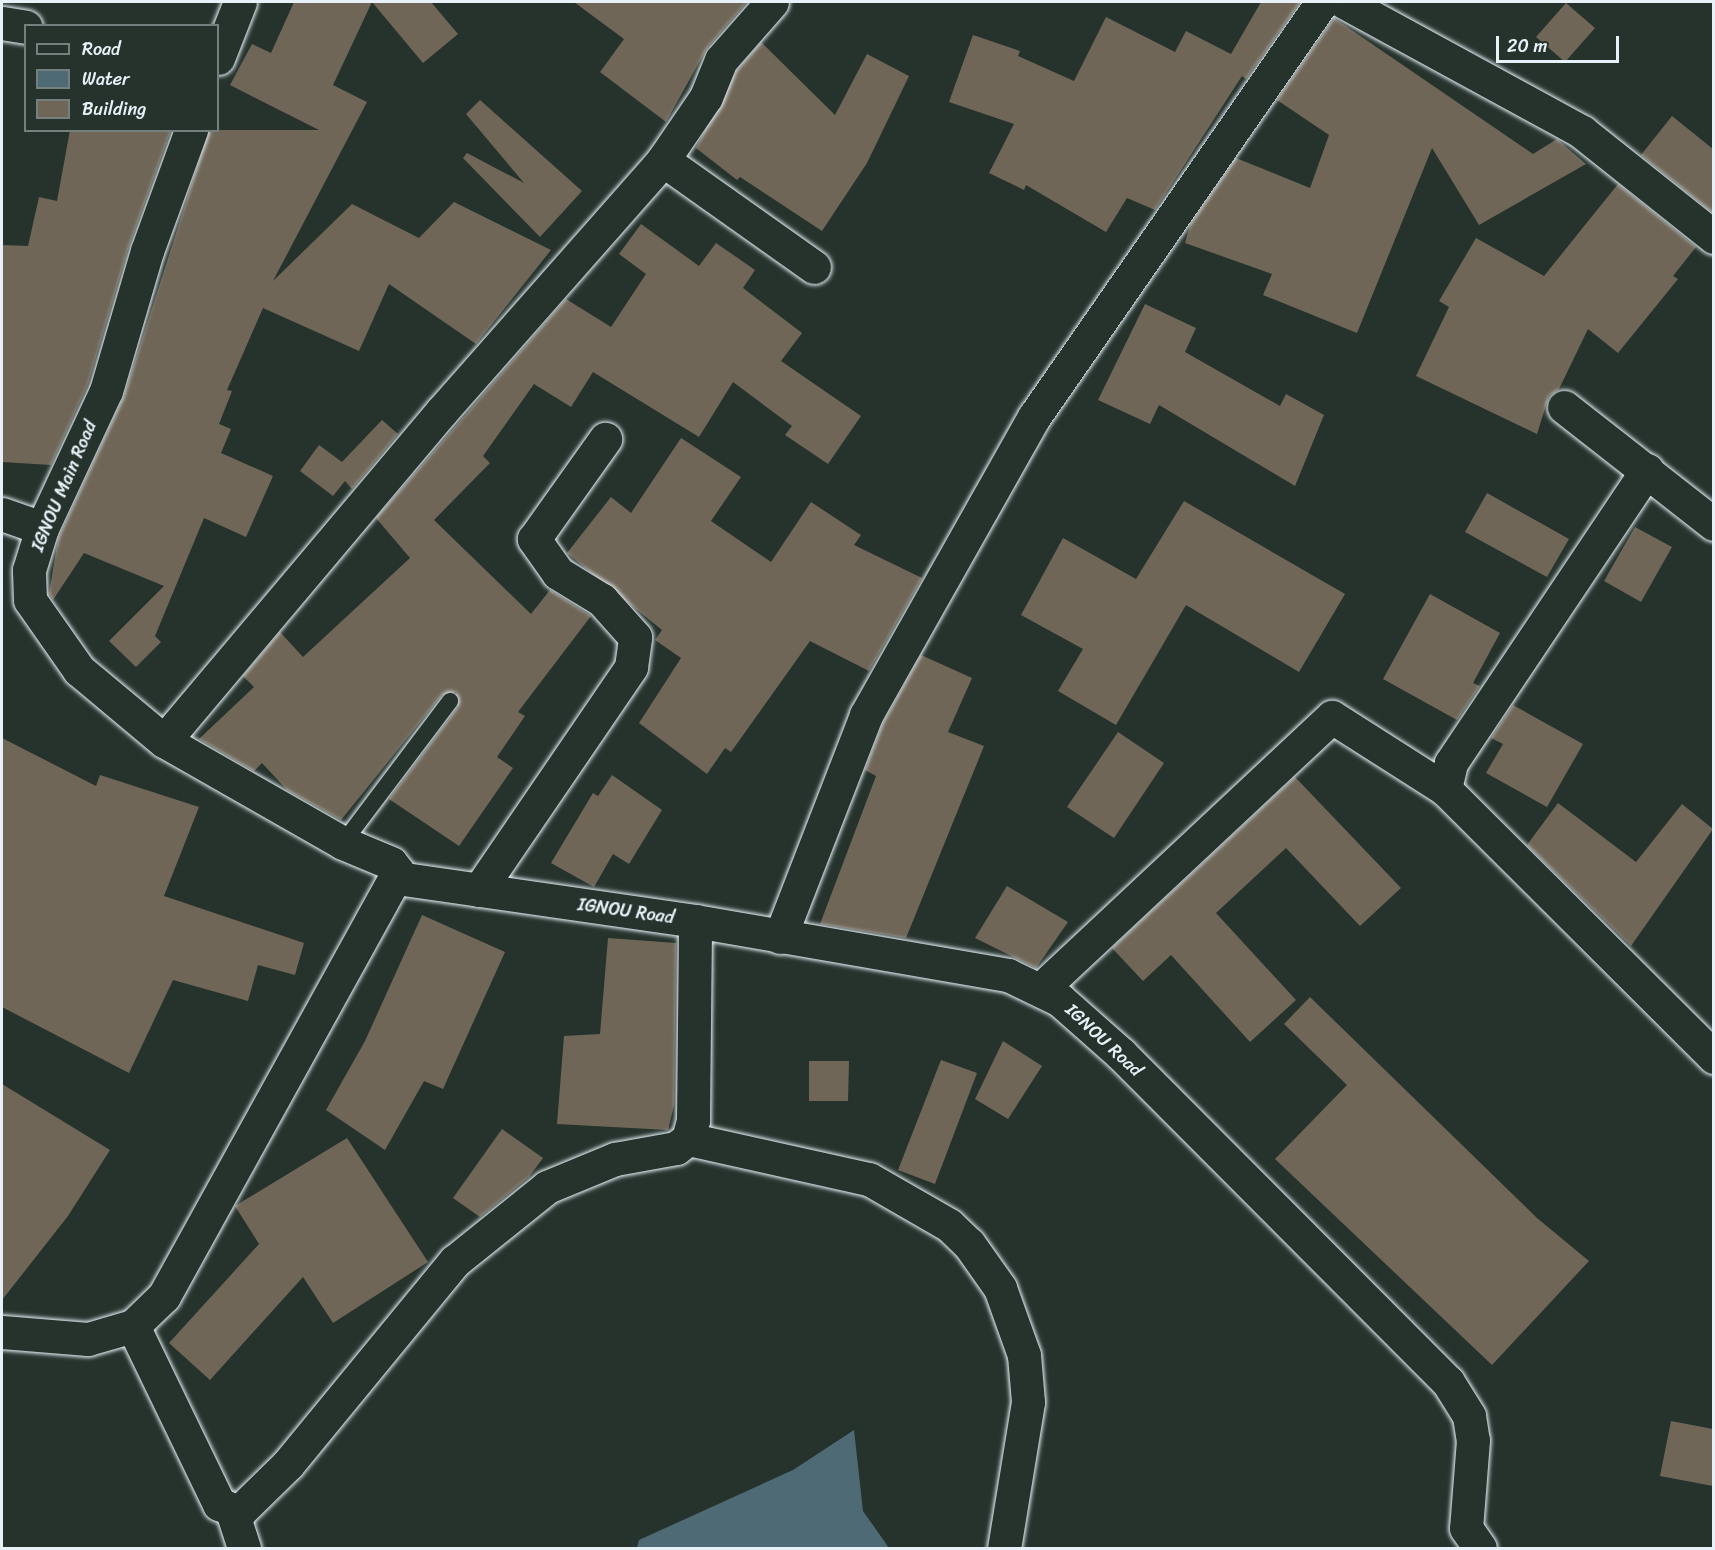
<!DOCTYPE html>
<style>
body{margin:0}
#map{position:relative;width:1715px;height:1550px;overflow:hidden;background:#26332d;font-family:Sriracha,sans-serif}
div>[style]{position:absolute}
.water>*{inset:0;background:#4e6a74}
.building>*{inset:0;background:#6f6657}
.roads{filter:drop-shadow(0 0 2px #e8f1f8) drop-shadow(0 0 2px #e8f1f8)}
.service>*{height:16px;margin:-8px;padding:0 8px;transform-origin:8px;border-radius:8px;background:#26332d}
.minor>*{height:33px;margin:-16.5px;padding:0 16.5px;transform-origin:16.5px;border-radius:16.5px;background:#26332d}
.tertiary>*{height:33px;margin:-16.5px;padding:0 16.5px;transform-origin:16.5px;border-radius:16.5px;background:#26332d}
span{translate:-50% -50%;white-space:nowrap;text-align:center;line-height:1.15;-webkit-text-stroke:4.5px #26332d;paint-order:stroke}
.street-label{font-size:18px;color:#e8f1f8}
.frame{position:absolute;inset:0;border:3px solid #e8f1f8;pointer-events:none}
.legend{position:absolute;left:24px;top:24px;width:195px;height:108px;box-sizing:border-box;background:#26332d;border:2px solid #747f7e;margin:0;padding:8px 10px;list-style:none;font-size:18px;color:#e8f1f8}
.legend li{display:flex;align-items:center;gap:12px;height:30px}
.legend b{width:30px;border:2px solid #747f7e}
.scale{position:absolute;left:1496px;top:36px;width:123px;height:27px;box-sizing:border-box;border:3px solid #e8f1f8;border-top:0;padding-left:8px;font-size:18px;line-height:21px;white-space:nowrap;color:#e8f1f8;-webkit-text-stroke:4px #26332d;paint-order:stroke}
</style>
<div id="map">
<div class="water">
<i style="clip-path:polygon(854px 1430px,863px 1511px,889px 1548px,637px 1548px,639px 1540px,793px 1470px)"></i>
</div>
<div class="building">
<i style="clip-path:polygon(294px 2px,431px 2px,458px 34px,423px 63px,372px 2px,333px 85px,367px 102px,273px 281px,352px 204px,419px 238px,454px 202px,551px 250px,476px 344px,389px 284px,359px 351px,263px 308px,227px 390px,232px 391px,219px 424px,231px 429px,221px 453px,273px 476px,246px 537px,204px 518px,155px 636px,161px 642px,136px 667px,109px 641px,164px 586px,84px 553px,53px 600px,49px 594px,58px 539px,124px 396px,209px 130px,319px 130px,230px 85px,252px 44px,271px 53px)"></i>
<i style="clip-path:polygon(574px 2px,747px 2px,707px 48px,666px 122px,600px 72px,624px 39px)"></i>
<i style="clip-path:polygon(1261px 2px,1300px 2px,1246px 79px,1242px 76px,1155px 210px,1127px 198px,1106px 232px,1026px 185px,1024px 190px,989px 173px,1014px 124px,949px 102px,973px 35px,1020px 51px,1018px 56px,1074px 81px,1106px 17px,1175px 52px,1186px 31px,1231px 54px)"></i>
<i style="clip-path:polygon(1566px 3px,1595px 28px,1565px 62px,1536px 37px)"></i>
<i style="clip-path:polygon(1334px 18px,1533px 154px,1557px 139px,1586px 164px,1479px 225px,1432px 148px,1357px 333px,1263px 295px,1272px 274px,1185px 243px,1190px 225px,1236px 158px,1310px 188px,1329px 135px,1277px 100px)"></i>
<i style="clip-path:polygon(761px 42px,835px 115px,867px 54px,909px 76px,867px 163px,822px 231px,740px 177px,737px 180px,696px 148px,737px 70px)"></i>
<i style="clip-path:polygon(480px 100px,582px 191px,540px 237px,463px 158px,467px 153px,524px 183px,466px 114px)"></i>
<i style="clip-path:polygon(1672px 116px,1713px 149px,1713px 213px,1641px 155px)"></i>
<i style="clip-path:polygon(70px 130px,171px 130px,129px 246px,88px 384px,51px 465px,2px 462px,2px 245px,28px 246px,39px 197px,57px 201px)"></i>
<i style="clip-path:polygon(1618px 184px,1696px 247px,1673px 276px,1678px 279px,1618px 353px,1588px 329px,1559px 389px,1549px 396px,1537px 434px,1416px 376px,1449px 307px,1439px 301px,1476px 238px,1544px 276px)"></i>
<i style="clip-path:polygon(641px 224px,699px 266px,716px 243px,755px 270px,743px 288px,802px 333px,781px 361px,861px 416px,828px 464px,785px 435px,792px 426px,733px 382px,699px 437px,593px 372px,571px 407px,534px 384px,483px 456px,490px 463px,434px 520px,531px 614px,550px 590px,591px 616px,518px 712px,525px 716px,497px 757px,513px 768px,459px 846px,389px 799px,458px 707px,456px 692px,442px 695px,341px 820px,287px 790px,262px 763px,254px 771px,199px 739px,254px 687px,243px 676px,280px 632px,303px 657px,410px 558px,376px 518px,566px 299px,611px 327px,646px 274px,619px 254px)"></i>
<i style="clip-path:polygon(1145px 304px,1196px 328px,1185px 352px,1280px 406px,1286px 394px,1324px 415px,1295px 486px,1159px 405px,1150px 424px,1098px 400px)"></i>
<i style="clip-path:polygon(382px 420px,398px 434px,352px 489px,345px 481px,333px 496px,300px 471px,319px 445px,342px 462px)"></i>
<i style="clip-path:polygon(681px 438px,741px 477px,711px 521px,771px 562px,811px 502px,861px 535px,854px 545px,922px 578px,869px 671px,810px 641px,731px 752px,725px 748px,707px 774px,639px 723px,681px 658px,655px 640px,662px 630px,567px 553px,611px 497px,631px 513px)"></i>
<i style="clip-path:polygon(1487px 493px,1569px 539px,1547px 577px,1465px 532px)"></i>
<i style="clip-path:polygon(1184px 501px,1345px 594px,1299px 672px,1186px 605px,1116px 725px,1058px 691px,1083px 649px,1021px 615px,1063px 538px,1136px 579px)"></i>
<i style="clip-path:polygon(1635px 527px,1672px 547px,1641px 602px,1604px 581px)"></i>
<i style="clip-path:polygon(1430px 594px,1500px 633px,1473px 683px,1480px 686px,1457px 720px,1383px 679px)"></i>
<i style="clip-path:polygon(921px 655px,972px 678px,948px 732px,984px 746px,906px 938px,820px 924px,876px 776px,865px 770px,883px 723px)"></i>
<i style="clip-path:polygon(1513px 705px,1583px 744px,1547px 807px,1486px 773px,1503px 744px,1491px 738px)"></i>
<i style="clip-path:polygon(1118px 732px,1164px 763px,1114px 838px,1067px 807px)"></i>
<i style="clip-path:polygon(2px 738px,96px 786px,100px 775px,199px 807px,164px 896px,304px 943px,295px 975px,258px 965px,248px 1001px,173px 980px,129px 1073px,2px 1007px)"></i>
<i style="clip-path:polygon(612px 775px,662px 810px,629px 864px,613px 854px,594px 887px,551px 863px,593px 793px,598px 796px)"></i>
<i style="clip-path:polygon(1295px 777px,1401px 888px,1360px 926px,1286px 848px,1216px 913px,1296px 1000px,1250px 1042px,1171px 955px,1143px 981px,1112px 948px)"></i>
<i style="clip-path:polygon(1558px 803px,1636px 862px,1682px 804px,1713px 829px,1631px 946px,1527px 845px)"></i>
<i style="clip-path:polygon(1007px 886px,1068px 922px,1036px 968px,975px 938px)"></i>
<i style="clip-path:polygon(422px 915px,505px 952px,443px 1089px,424px 1081px,385px 1150px,326px 1110px,365px 1041px)"></i>
<i style="clip-path:polygon(608px 938px,676px 943px,674px 1105px,668px 1130px,557px 1124px,564px 1036px,600px 1034px)"></i>
<i style="clip-path:polygon(1310px 997px,1537px 1218px,1589px 1261px,1492px 1365px,1275px 1159px,1347px 1085px,1284px 1024px)"></i>
<i style="clip-path:polygon(1003px 1041px,1042px 1066px,1008px 1119px,975px 1099px)"></i>
<i style="clip-path:polygon(941px 1060px,977px 1073px,935px 1184px,898px 1170px)"></i>
<i style="clip-path:polygon(809px 1061px,849px 1061px,848px 1101px,809px 1101px)"></i>
<i style="clip-path:polygon(2px 1084px,110px 1150px,68px 1216px,2px 1300px)"></i>
<i style="clip-path:polygon(502px 1129px,543px 1158px,529px 1177px,480px 1217px,453px 1198px)"></i>
<i style="clip-path:polygon(347px 1138px,428px 1262px,333px 1323px,303px 1277px,210px 1380px,169px 1343px,259px 1244px,235px 1206px)"></i>
<i style="clip-path:polygon(1671px 1421px,1713px 1429px,1713px 1486px,1660px 1476px)"></i>
</div>
<div class="roads">
<div class="service">
<i style="left:343px;top:843px;width:178px;rotate:-53deg"></i>
</div>
<div class="minor">
<i style="left:1344px;top:2px;width:271px;rotate:28.6deg"></i>
<i style="left:1582px;top:132px;width:169px;rotate:38.5deg"></i>
<i style="left:2px;top:23px;width:24px;rotate:9deg"></i>
<i style="left:663px;top:160px;width:185px;rotate:35.3deg"></i>
<i style="left:1564px;top:407px;width:190px;rotate:38deg"></i>
<i style="left:1647px;top:470px;width:353px;rotate:123.8deg"></i>
<i style="left:1451px;top:763px;width:27px;rotate:103deg"></i>
<i style="left:1445px;top:789px;width:380px;rotate:44.9deg"></i>
<i style="left:2px;top:514px;width:42px;rotate:19.3deg"></i>
<i style="left:164px;top:741px;width:431px;rotate:-49.9deg"></i>
<i style="left:442px;top:411px;width:334px;rotate:-48.6deg"></i>
<i style="left:663px;top:160px;width:76px;rotate:-55.7deg"></i>
<i style="left:706px;top:97px;width:40px;rotate:-68deg"></i>
<i style="left:721px;top:60px;width:77px;rotate:-48.7deg"></i>
<i style="left:397px;top:878px;width:301px;rotate:8.2deg"></i>
<i style="left:695px;top:921px;width:318px;rotate:9.8deg"></i>
<i style="left:1008px;top:975px;width:58px;rotate:25.7deg"></i>
<i style="left:1060px;top:1000px;width:81px;rotate:41.5deg"></i>
<i style="left:1121px;top:1054px;width:463px;rotate:45.1deg"></i>
<i style="left:1448px;top:1382px;width:40px;rotate:58deg"></i>
<i style="left:1469px;top:1416px;width:24px;rotate:81deg"></i>
<i style="left:1473px;top:1440px;width:88px;rotate:94.5deg"></i>
<i style="left:1466px;top:1528px;width:24px;rotate:55deg"></i>
<i style="left:479px;top:890px;width:270px;rotate:-55.7deg"></i>
<i style="left:631px;top:667px;width:30px;rotate:-82deg"></i>
<i style="left:635px;top:637px;width:50px;rotate:-131.7deg"></i>
<i style="left:602px;top:600px;width:52px;rotate:-148.5deg"></i>
<i style="left:558px;top:573px;width:42px;rotate:-125.2deg"></i>
<i style="left:534px;top:539px;width:123px;rotate:-54.6deg"></i>
<i style="left:780px;top:937px;width:238px;rotate:-68.8deg"></i>
<i style="left:866px;top:715px;width:342px;rotate:-60.6deg"></i>
<i style="left:1034px;top:417px;width:505px;rotate:-55.24deg"></i>
<i style="left:1041px;top:989px;width:398px;rotate:-43.1deg"></i>
<i style="left:1332px;top:717px;width:134px;rotate:32.5deg"></i>
<i style="left:688px;top:1139px;width:185px;rotate:12.5deg"></i>
<i style="left:869px;top:1179px;width:92px;rotate:29.9deg"></i>
<i style="left:949px;top:1225px;width:28px;rotate:44deg"></i>
<i style="left:969px;top:1244px;width:54px;rotate:54.8deg"></i>
<i style="left:1000px;top:1288px;width:71px;rotate:70.3deg"></i>
<i style="left:1024px;top:1355px;width:47px;rotate:85.1deg"></i>
<i style="left:1028px;top:1402px;width:148px;rotate:99.3deg"></i>
<i style="left:133px;top:1326px;width:198px;rotate:64.2deg"></i>
<i style="left:219px;top:1504px;width:22px;rotate:22deg"></i>
<i style="left:239px;top:1512px;width:69px;rotate:-44.4deg"></i>
<i style="left:288px;top:1464px;width:263px;rotate:-50.6deg"></i>
<i style="left:455px;top:1261px;width:118px;rotate:-38.8deg"></i>
<i style="left:547px;top:1187px;width:74px;rotate:-22.4deg"></i>
<i style="left:615px;top:1159px;width:62px;rotate:-10.2deg"></i>
<i style="left:676px;top:1148px;width:15px;rotate:-37deg"></i>
<i style="left:688px;top:1139px;width:20px;rotate:-75deg"></i>
<i style="left:693px;top:1120px;width:199px;rotate:-89.4deg"></i>
<i style="left:233px;top:1514px;width:36px;rotate:72deg"></i>
</div>
<div class="tertiary">
<i style="left:218px;top:58px;width:60px;rotate:-68.6deg"></i>
<i style="left:2px;top:1332px;width:86px;rotate:4.7deg"></i>
<i style="left:88px;top:1339px;width:47px;rotate:-16.1deg"></i>
<i style="left:133px;top:1326px;width:43px;rotate:-44.1deg"></i>
<i style="left:164px;top:1296px;width:484px;rotate:-61.1deg"></i>
<i style="left:398px;top:872px;width:11px;rotate:-128deg"></i>
<i style="left:391px;top:863px;width:52px;rotate:-157.4deg"></i>
<i style="left:343px;top:843px;width:206px;rotate:-150.3deg"></i>
<i style="left:164px;top:741px;width:111px;rotate:-140.1deg"></i>
<i style="left:79px;top:670px;width:85px;rotate:-125deg"></i>
<i style="left:30px;top:600px;width:30px;rotate:-92deg"></i>
<i style="left:29px;top:570px;width:44px;rotate:-72.8deg"></i>
<i style="left:42px;top:528px;width:151px;rotate:-65deg"></i>
<i style="left:106px;top:391px;width:146px;rotate:-73.7deg"></i>
<i style="left:147px;top:251px;width:129px;rotate:-70deg"></i>
</div>
</div>
<div class="street-label">
<span style="left:64px;top:486px;rotate:-67deg">IGNOU Main Road</span>
<span style="left:626px;top:911px;rotate:8deg">IGNOU Road</span>
<span style="left:1104px;top:1040px;rotate:43deg">IGNOU Road</span>
</div>
<div class="frame"></div>
<ul class="legend">
<li><b style="height:8px;background:#26332d"></b>Road</li>
<li><b style="height:16px;background:#4e6a74"></b>Water</li>
<li><b style="height:16px;background:#6f6657"></b>Building</li>
</ul>
<div class="scale">20 m</div>
</div>
